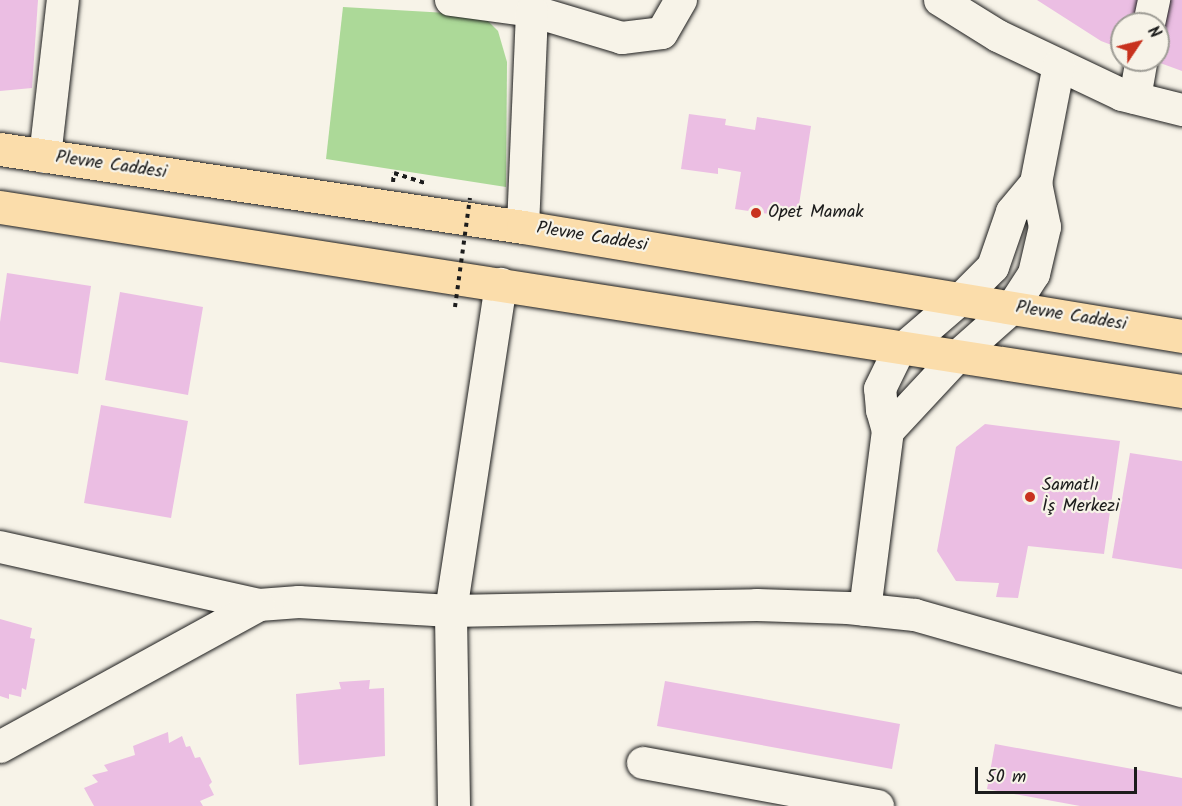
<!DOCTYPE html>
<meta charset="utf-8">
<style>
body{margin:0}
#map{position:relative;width:1182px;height:806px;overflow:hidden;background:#f7f3e8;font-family:Kalam,sans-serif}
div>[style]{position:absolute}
.green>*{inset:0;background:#acd998}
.building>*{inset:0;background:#ebbee3}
.path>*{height:4px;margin-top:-2px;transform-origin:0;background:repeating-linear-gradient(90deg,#1c1c1c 0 4.5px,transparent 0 9px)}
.roads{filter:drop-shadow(0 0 2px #1c1c1c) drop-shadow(0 0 2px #1c1c1c)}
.minor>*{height:32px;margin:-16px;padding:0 16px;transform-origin:16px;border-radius:16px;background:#f7f3e8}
.major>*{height:33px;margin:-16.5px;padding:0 16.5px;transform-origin:16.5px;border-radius:16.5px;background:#fbddab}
.path-bridge>*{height:4px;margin-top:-2px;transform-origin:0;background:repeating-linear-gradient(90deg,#1c1c1c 0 4.5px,transparent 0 9px)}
.dots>*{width:16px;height:16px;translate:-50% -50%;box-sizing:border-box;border:3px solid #f7f3e8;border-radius:50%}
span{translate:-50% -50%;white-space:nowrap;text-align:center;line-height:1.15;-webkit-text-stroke:4.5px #f7f3e8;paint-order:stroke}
.street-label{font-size:18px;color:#1c1c1c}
.poi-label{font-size:18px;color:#1c1c1c}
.left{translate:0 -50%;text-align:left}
.north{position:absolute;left:1110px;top:12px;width:60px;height:60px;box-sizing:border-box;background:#f7f3e8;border:2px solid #9f9d96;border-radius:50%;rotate:55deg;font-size:16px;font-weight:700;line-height:24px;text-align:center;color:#1c1c1c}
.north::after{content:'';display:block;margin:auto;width:21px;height:27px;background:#c8321e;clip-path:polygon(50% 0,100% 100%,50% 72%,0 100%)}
.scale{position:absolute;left:975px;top:767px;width:162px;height:27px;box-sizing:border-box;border:3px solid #1c1c1c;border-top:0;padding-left:8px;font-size:18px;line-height:21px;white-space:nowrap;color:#1c1c1c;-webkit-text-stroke:4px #f7f3e8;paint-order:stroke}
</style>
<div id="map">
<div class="green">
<i style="clip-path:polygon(343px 7px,482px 15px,498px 31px,507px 62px,506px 187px,326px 159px)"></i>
</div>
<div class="building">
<i style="clip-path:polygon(0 0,38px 0,32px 88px,0 91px)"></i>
<i style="clip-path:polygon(1037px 0,1182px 0,1182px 71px,1152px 60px,1158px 60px,1158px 24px,1122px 24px,1122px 49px,1101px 41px)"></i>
<i style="clip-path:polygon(689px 114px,726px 119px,725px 125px,755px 130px,757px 117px,811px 126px,797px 218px,735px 209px,741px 172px,718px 168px,718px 174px,681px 169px)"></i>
<i style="clip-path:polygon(7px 273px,91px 286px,78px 374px,0 362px,0 322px)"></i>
<i style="clip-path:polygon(120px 292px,203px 307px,188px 395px,105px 380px)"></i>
<i style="clip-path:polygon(101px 405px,188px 421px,171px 518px,84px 503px)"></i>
<i style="clip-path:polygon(985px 424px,1120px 441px,1104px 554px,1028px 546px,1018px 598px,996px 597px,999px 583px,956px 581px,937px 551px,956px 447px)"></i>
<i style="clip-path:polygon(1130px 453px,1182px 461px,1182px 569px,1112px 558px)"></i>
<i style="clip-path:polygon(0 619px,32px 628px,30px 638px,35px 639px,26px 690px,22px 688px,21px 697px,9px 694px,9px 699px,0 696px)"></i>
<i style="clip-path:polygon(370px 680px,369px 689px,384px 688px,385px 756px,299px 765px,296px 694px,341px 689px,339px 682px)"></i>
<i style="clip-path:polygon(665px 681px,900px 724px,892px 769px,657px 726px)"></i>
<i style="clip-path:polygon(168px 732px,169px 743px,182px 736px,186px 747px,190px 746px,195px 758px,200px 757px,212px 782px,209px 785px,214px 795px,200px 801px,203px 806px,94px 806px,84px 788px,98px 782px,92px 775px,108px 771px,104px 765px,135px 755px,133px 746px)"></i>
<i style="clip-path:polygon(995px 744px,1182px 778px,1182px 806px,1080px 806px,987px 789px)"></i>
</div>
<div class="path">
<i style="left:393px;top:182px;width:9px;rotate:-84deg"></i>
<i style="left:394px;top:173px;width:32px;rotate:18deg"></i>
</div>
<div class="roads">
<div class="minor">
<i style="left:451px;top:0;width:82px;rotate:7.7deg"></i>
<i style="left:532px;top:11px;width:94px;rotate:16.7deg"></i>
<i style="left:622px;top:38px;width:40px;rotate:-7.1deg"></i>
<i style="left:662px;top:33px;width:38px;rotate:-60deg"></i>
<i style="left:940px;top:0;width:68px;rotate:31.8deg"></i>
<i style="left:998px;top:36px;width:137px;rotate:25.4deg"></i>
<i style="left:1122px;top:95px;width:62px;rotate:14deg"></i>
<i style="left:1149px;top:24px;width:25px;rotate:-78deg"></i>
<i style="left:1135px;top:98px;width:39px;rotate:-80deg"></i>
<i style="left:45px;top:157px;width:158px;rotate:-83.5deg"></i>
<i style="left:523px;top:227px;width:216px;rotate:-87.6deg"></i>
<i style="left:888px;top:431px;width:103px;rotate:-47deg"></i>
<i style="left:958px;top:356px;width:72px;rotate:-41.6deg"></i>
<i style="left:1012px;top:308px;width:40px;rotate:-57.1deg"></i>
<i style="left:1034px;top:274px;width:48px;rotate:-76.8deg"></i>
<i style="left:1045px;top:227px;width:45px;rotate:-101.6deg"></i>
<i style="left:1036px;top:183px;width:120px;rotate:-79deg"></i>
<i style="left:0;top:547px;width:265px;rotate:12.6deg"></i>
<i style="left:259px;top:605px;width:40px;rotate:-4.3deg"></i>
<i style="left:299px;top:602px;width:152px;rotate:3.4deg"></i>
<i style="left:451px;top:611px;width:306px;rotate:-1.1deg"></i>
<i style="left:757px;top:605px;width:91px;rotate:1.9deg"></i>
<i style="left:848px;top:608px;width:67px;rotate:6deg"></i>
<i style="left:915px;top:615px;width:278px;rotate:15.9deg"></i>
<i style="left:865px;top:610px;width:180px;rotate:-82.7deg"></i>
<i style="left:888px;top:431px;width:22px;rotate:-106deg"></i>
<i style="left:882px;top:410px;width:21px;rotate:-95deg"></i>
<i style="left:880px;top:389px;width:39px;rotate:-64deg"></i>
<i style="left:897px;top:354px;width:84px;rotate:-40.7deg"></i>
<i style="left:961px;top:299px;width:45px;rotate:-45deg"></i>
<i style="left:993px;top:267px;width:58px;rotate:-70.9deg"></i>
<i style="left:1012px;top:212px;width:38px;rotate:-50deg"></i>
<i style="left:0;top:747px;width:295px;rotate:-28.7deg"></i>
<i style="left:643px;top:763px;width:239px;rotate:10.4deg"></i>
<i style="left:454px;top:806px;width:195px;rotate:-90.9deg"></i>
<i style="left:451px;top:611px;width:331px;rotate:-81.3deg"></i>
</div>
<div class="major">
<i style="left:0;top:149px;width:529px;rotate:8.48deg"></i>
<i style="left:523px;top:227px;width:668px;rotate:9.39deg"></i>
<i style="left:0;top:207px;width:1196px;rotate:8.85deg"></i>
</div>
</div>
<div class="path-bridge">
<i style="left:455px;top:307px;width:110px;rotate:-82.2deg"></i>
</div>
<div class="dots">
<i style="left:756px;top:213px;background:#c8321e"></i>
<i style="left:1030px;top:497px;background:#c8321e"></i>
</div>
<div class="street-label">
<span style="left:111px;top:166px;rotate:8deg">Plevne Caddesi</span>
<span style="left:592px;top:238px;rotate:9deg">Plevne Caddesi</span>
<span style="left:1071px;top:317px;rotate:9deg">Plevne Caddesi</span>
</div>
<div class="poi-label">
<span class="left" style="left:768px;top:213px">Opet Mamak</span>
<span class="left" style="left:1042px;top:497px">Samatlı<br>İş Merkezi</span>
</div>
<div class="north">N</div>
<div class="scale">50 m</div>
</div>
